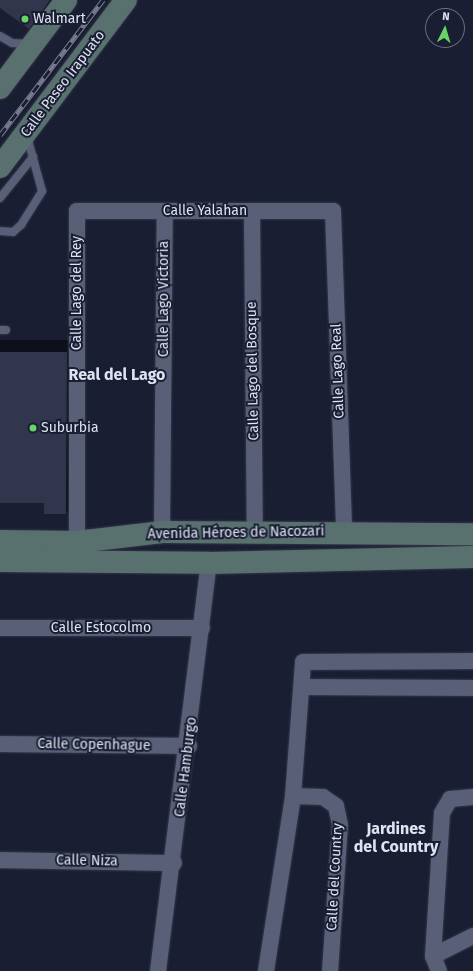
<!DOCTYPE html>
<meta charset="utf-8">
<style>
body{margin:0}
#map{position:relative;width:473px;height:971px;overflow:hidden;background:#191e33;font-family:"Fira Sans",sans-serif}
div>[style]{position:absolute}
.shadow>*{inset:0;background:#0007}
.building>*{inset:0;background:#31364d}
.roads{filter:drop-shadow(0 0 1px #353849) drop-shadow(0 0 1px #353849)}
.lane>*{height:8px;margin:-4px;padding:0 4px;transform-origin:4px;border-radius:4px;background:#585f77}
.street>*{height:16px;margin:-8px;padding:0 8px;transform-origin:8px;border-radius:8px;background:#585f77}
.secondary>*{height:22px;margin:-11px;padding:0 11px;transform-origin:11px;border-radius:11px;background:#58716e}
.rail>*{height:4.5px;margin-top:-2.25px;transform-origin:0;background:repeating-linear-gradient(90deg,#191e33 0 9px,#777c8e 0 18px);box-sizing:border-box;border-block:1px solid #777c8e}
.dots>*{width:11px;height:11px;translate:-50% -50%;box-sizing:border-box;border:2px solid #191e33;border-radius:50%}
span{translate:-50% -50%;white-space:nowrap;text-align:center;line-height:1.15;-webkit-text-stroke:4px #191e33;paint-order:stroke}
.poi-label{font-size:14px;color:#dee3f1}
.left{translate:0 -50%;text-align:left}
.street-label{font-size:14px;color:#dee3f1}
.quarter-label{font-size:16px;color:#dee3f1;font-weight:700}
.north{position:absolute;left:425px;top:8px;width:40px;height:40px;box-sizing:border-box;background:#191e33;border:1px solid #686d7f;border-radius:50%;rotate:5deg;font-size:11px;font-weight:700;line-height:16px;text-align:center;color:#dee3f1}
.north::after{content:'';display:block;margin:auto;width:14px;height:18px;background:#66d466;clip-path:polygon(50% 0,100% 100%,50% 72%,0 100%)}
</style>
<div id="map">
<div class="shadow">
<i style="clip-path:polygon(0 0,52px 0,29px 28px,0 7px)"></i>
<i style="clip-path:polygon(0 340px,79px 340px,78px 500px,66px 513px,45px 502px,0 502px)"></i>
</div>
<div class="building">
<i style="clip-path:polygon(0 0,50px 0,29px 29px,0 8px)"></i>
<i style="clip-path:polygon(0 352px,67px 352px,66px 514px,44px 514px,44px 503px,0 503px)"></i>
</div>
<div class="roads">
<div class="lane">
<i style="left:0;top:36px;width:14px;rotate:30deg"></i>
<i style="left:12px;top:43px;width:17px;rotate:3deg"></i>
<i style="left:0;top:198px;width:53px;rotate:-51.2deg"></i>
<i style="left:0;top:231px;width:13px;rotate:4deg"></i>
<i style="left:13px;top:232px;width:11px;rotate:-41deg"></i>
<i style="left:21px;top:225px;width:40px;rotate:-58deg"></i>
<i style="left:42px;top:191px;width:57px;rotate:-105.3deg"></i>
<i style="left:0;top:330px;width:6px"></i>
</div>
<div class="street">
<i style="left:252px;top:211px;width:320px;rotate:89.5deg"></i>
<i style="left:162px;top:532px;width:321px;rotate:-89.5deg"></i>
<i style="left:77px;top:542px;width:331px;rotate:-90deg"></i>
<i style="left:77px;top:211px;width:256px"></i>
<i style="left:333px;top:211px;width:320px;rotate:88deg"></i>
<i style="left:0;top:628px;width:202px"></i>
<i style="left:303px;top:687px;width:170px;rotate:0.3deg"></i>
<i style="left:0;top:744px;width:189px;rotate:0.6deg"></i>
<i style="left:293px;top:796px;width:30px;rotate:2deg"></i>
<i style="left:323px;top:797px;width:16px;rotate:35deg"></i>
<i style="left:336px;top:806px;width:19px;rotate:78deg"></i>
<i style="left:340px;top:825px;width:146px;rotate:93.9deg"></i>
<i style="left:0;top:860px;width:174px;rotate:1deg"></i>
<i style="left:433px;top:956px;width:45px;rotate:-26.6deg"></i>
<i style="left:158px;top:971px;width:411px;rotate:-82.9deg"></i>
<i style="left:266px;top:971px;width:177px;rotate:-81.2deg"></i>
<i style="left:293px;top:796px;width:134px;rotate:-85.7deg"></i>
<i style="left:303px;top:662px;width:170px;rotate:-0.3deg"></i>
<i style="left:439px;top:971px;width:16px;rotate:-112deg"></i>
<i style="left:433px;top:956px;width:143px;rotate:-86.4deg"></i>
<i style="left:442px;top:813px;width:16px;rotate:-60deg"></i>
<i style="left:450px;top:799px;width:23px;rotate:-5deg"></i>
</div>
<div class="secondary">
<i style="left:0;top:88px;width:110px;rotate:-53.1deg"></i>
<i style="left:0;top:167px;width:209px;rotate:-53deg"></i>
<i style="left:0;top:541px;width:77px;rotate:0.7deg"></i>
<i style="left:77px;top:542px;width:86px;rotate:-6.7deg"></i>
<i style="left:162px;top:532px;width:311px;rotate:0.4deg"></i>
<i style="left:0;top:561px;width:209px;rotate:0.5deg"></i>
<i style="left:209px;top:563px;width:264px;rotate:-1.3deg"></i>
</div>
</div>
<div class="rail">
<i style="left:0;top:135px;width:170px;rotate:-52.7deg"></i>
</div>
<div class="dots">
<i style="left:25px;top:19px;background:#66d466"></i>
<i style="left:33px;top:428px;background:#66d466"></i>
</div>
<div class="poi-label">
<span class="left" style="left:33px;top:19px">Walmart</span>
<span class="left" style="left:41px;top:428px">Suburbia</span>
</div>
<div class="street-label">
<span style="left:63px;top:84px;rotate:-53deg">Calle Paseo Irapuato</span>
<span style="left:205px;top:211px">Calle Yalahan</span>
<span style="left:77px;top:293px;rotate:-90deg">Calle Lago del Rey</span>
<span style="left:164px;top:299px;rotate:-90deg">Calle Lago Victoria</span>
<span style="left:253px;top:371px;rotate:-91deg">Calle Lago del Bosque</span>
<span style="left:338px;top:371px;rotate:-92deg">Calle Lago Real</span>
<span style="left:236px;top:533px;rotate:-1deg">Avenida Héroes de Nacozari</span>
<span style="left:101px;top:628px">Calle Estocolmo</span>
<span style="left:94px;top:745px;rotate:1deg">Calle Copenhague</span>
<span style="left:186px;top:767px;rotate:-83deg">Calle Hamburgo</span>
<span style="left:87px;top:861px;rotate:1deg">Calle Niza</span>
<span style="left:335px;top:877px;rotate:-87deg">Calle del Country</span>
</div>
<div class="quarter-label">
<span style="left:117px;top:375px">Real del Lago</span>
<span style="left:396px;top:838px">Jardines<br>del Country</span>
</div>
<div class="north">N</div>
</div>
